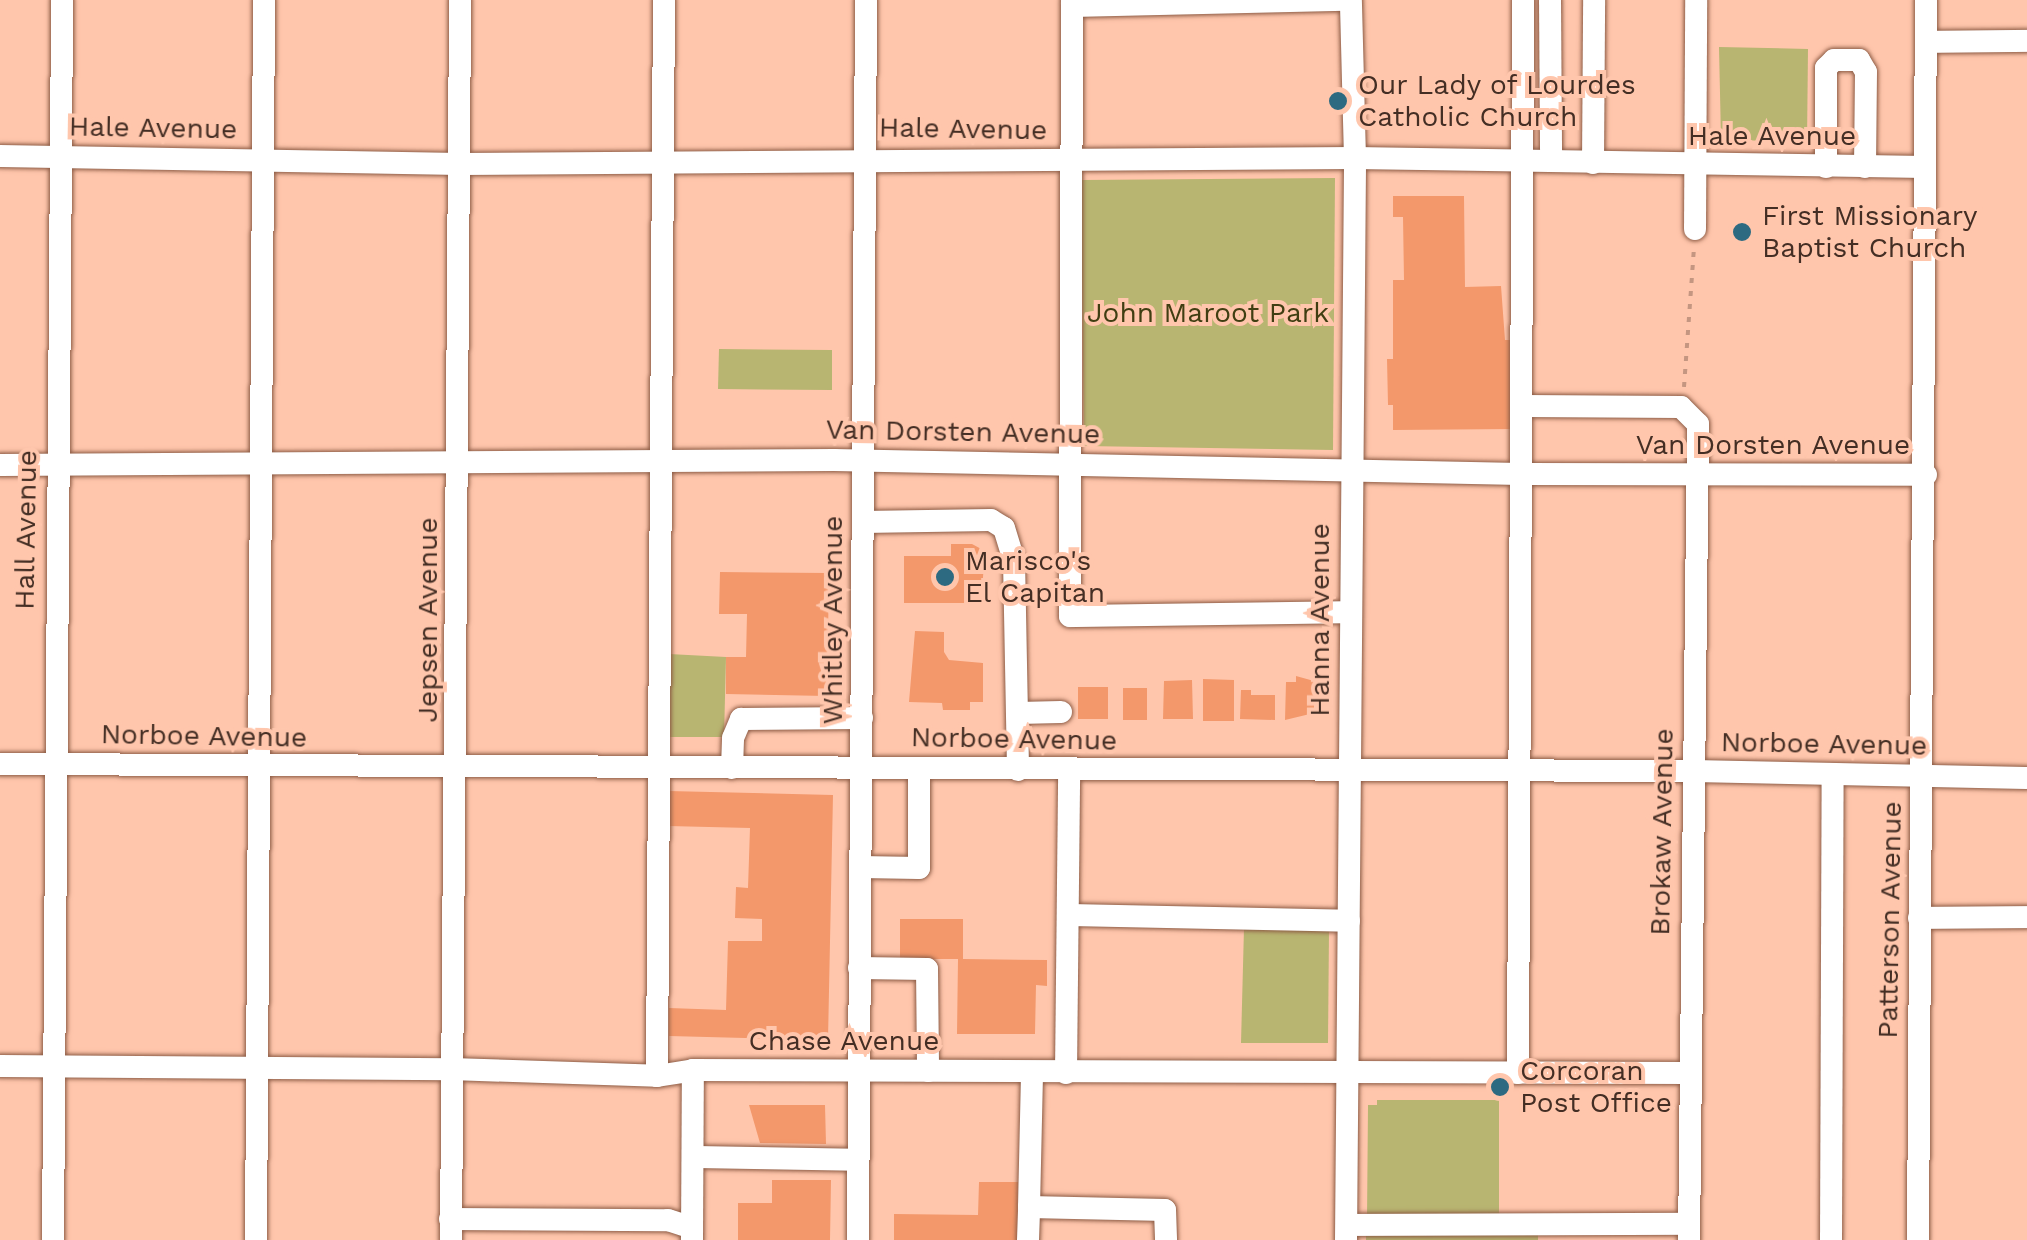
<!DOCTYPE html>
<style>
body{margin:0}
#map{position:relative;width:2027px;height:1240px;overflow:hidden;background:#ffc6ac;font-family:"Work Sans",sans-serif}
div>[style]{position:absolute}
.green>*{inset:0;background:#b8b571}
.building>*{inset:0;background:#f3986b}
.path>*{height:4px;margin-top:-2px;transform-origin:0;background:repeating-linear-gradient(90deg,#c49681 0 5px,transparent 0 13px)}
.roads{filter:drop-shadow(0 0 2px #8d5c45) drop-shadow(0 0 2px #8d5c45)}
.minor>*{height:22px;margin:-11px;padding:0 11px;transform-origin:11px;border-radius:11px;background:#fff}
.dots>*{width:28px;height:28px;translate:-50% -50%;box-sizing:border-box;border:5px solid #ffc6ac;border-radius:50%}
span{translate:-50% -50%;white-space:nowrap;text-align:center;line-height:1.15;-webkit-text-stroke:8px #ffc6ac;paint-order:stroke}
.poi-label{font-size:28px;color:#442e24}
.left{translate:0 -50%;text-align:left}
.street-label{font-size:28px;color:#442e24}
.park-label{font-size:28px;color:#403e12}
</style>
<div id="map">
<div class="green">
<i style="clip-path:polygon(1719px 47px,1808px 49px,1807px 143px,1721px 139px)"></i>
<i style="clip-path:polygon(1335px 178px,1333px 450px,1084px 446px,1081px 180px)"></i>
<i style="clip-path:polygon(719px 349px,832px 350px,832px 390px,718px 389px)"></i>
<i style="clip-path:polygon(669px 654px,726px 657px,724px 737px,669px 737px)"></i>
<i style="clip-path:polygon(1244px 928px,1329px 930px,1328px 1043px,1241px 1043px)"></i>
<i style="clip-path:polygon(1377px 1100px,1499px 1100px,1499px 1219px,1367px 1219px,1368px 1105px,1377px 1105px)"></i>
<i style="clip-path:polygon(1538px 1232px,1538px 1240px,1366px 1240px,1366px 1234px)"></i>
</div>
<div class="building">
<i style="clip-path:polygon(1393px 196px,1464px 196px,1465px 287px,1501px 286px,1505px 340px,1512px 340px,1513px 429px,1393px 430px,1393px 405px,1388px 405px,1387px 359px,1393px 359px,1393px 280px,1404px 280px,1403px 217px,1393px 217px)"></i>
<i style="clip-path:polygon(951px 544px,972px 544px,985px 551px,981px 603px,904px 603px,904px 556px,951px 556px)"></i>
<i style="clip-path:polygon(720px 572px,829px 573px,827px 696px,726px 694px,726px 657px,746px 657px,747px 614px,719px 614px)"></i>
<i style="clip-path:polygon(915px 631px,944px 632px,944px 652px,949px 660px,983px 663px,983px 702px,970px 702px,970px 710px,943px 710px,942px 703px,909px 702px)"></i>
<i style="clip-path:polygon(1296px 676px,1314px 681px,1314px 713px,1285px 720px,1286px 682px,1296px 682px)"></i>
<i style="clip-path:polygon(1203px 679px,1234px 680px,1234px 721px,1203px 721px)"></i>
<i style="clip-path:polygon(1192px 680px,1193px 719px,1163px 719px,1164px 681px)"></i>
<i style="clip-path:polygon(1078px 687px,1108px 687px,1108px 719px,1078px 719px)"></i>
<i style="clip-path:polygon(1123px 688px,1147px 688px,1147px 720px,1123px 720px)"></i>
<i style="clip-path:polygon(1241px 690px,1251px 690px,1251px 695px,1275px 695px,1275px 720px,1240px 719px)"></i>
<i style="clip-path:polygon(668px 791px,833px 795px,828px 1040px,669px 1036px,669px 1008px,726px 1010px,728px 941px,762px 941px,762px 919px,735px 918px,736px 887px,748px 888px,750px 828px,668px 826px)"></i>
<i style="clip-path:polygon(900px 919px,963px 919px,963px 959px,1047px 960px,1047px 986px,1036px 985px,1035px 1034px,957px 1034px,958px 959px,900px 959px)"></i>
<i style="clip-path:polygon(749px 1105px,825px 1105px,826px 1144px,760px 1143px)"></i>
<i style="clip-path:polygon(772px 1180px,831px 1180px,830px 1240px,738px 1240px,738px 1203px,772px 1203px)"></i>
<i style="clip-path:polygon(979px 1182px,1018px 1182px,1017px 1240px,894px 1240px,894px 1214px,978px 1215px)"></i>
</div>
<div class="path">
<i style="left:1684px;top:387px;width:140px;rotate:-85.9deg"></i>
</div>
<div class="roads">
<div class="minor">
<i style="left:1072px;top:0;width:616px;rotate:90.19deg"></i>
<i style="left:1070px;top:616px;width:280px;rotate:-0.8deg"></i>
<i style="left:1550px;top:0;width:161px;rotate:89.6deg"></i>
<i style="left:1072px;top:6px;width:273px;rotate:-1.3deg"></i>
<i style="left:1927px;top:42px;width:100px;rotate:-0.6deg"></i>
<i style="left:0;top:156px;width:460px;rotate:1deg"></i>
<i style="left:460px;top:164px;width:895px;rotate:-0.38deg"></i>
<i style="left:1355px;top:158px;width:570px;rotate:0.9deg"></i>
<i style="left:1593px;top:163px;width:163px;rotate:-89.6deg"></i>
<i style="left:1826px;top:167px;width:99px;rotate:-90deg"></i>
<i style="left:1826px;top:68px;width:11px;rotate:-45deg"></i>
<i style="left:1834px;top:60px;width:25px"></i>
<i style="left:1859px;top:60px;width:14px;rotate:60deg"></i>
<i style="left:1866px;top:72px;width:95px;rotate:90.6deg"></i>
<i style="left:1695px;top:229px;width:229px;rotate:-89.7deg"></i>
<i style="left:1524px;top:406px;width:157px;rotate:0.4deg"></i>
<i style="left:1681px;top:407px;width:24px;rotate:45deg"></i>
<i style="left:1698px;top:424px;width:816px;rotate:90.63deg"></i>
<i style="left:0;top:465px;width:834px;rotate:-0.34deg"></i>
<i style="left:834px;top:460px;width:689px;rotate:1.16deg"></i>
<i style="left:1523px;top:474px;width:403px;rotate:0.1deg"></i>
<i style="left:863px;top:522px;width:128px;rotate:-0.9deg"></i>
<i style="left:991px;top:520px;width:15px;rotate:32deg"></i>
<i style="left:1004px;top:528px;width:34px;rotate:73deg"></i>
<i style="left:1014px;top:560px;width:210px;rotate:88.9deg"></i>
<i style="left:1018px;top:713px;width:43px;rotate:-1.3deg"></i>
<i style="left:0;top:764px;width:1693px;rotate:0.24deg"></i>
<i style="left:1693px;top:771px;width:334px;rotate:1.2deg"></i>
<i style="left:732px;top:768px;width:30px;rotate:-88deg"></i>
<i style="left:733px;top:738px;width:21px;rotate:-67deg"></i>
<i style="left:741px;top:719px;width:121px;rotate:-0.5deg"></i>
<i style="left:860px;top:867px;width:59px;rotate:1deg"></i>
<i style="left:919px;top:868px;width:100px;rotate:-90deg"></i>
<i style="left:1069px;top:915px;width:280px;rotate:1.2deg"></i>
<i style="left:1919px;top:918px;width:108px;rotate:-0.5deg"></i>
<i style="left:859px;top:968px;width:68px;rotate:0.8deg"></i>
<i style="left:927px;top:969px;width:102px;rotate:89.4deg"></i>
<i style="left:0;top:1066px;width:451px;rotate:0.4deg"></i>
<i style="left:451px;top:1069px;width:206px;rotate:1.9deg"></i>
<i style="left:657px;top:1076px;width:36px;rotate:-9deg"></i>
<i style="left:693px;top:1070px;width:996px;rotate:0.17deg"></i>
<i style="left:1066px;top:1073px;width:302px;rotate:-89.4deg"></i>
<i style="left:1518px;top:1073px;width:1073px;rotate:-89.73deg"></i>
<i style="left:657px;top:1076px;width:1076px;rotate:-89.63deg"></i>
<i style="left:693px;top:1157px;width:165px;rotate:1deg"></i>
<i style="left:1029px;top:1207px;width:135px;rotate:-88.7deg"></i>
<i style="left:450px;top:1219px;width:218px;rotate:0.3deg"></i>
<i style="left:668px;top:1220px;width:25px;rotate:18deg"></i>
<i style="left:1347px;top:1225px;width:342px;rotate:-0.2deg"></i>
<i style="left:53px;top:1240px;width:1240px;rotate:-89.58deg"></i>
<i style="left:256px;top:1240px;width:1240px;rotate:-89.63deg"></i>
<i style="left:451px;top:1240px;width:1240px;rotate:-89.58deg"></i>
<i style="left:692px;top:1240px;width:170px;rotate:-89.7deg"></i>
<i style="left:858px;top:1240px;width:1240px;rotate:-89.63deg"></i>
<i style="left:1028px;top:1240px;width:33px;rotate:-88deg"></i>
<i style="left:1029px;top:1207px;width:136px;rotate:1.3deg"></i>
<i style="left:1165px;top:1210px;width:30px;rotate:88deg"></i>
<i style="left:1346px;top:1240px;width:1082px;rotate:-89.52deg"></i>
<i style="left:1355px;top:158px;width:158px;rotate:-91.5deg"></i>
<i style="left:1831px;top:1240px;width:466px;rotate:-89.8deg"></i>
<i style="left:1918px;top:1240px;width:1240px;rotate:-89.63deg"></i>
</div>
</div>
<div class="dots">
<i style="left:1338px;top:101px;background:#2d6a81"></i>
<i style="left:1742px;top:232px;background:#2d6a81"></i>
<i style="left:945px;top:577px;background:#2d6a81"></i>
<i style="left:1500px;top:1087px;background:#2d6a81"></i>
</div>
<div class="poi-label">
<span class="left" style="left:1358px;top:101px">Our Lady of Lourdes<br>Catholic Church</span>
<span class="left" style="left:1762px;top:232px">First Missionary<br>Baptist Church</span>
<span class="left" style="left:965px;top:577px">Marisco's<br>El Capitan</span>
<span class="left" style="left:1520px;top:1087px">Corcoran<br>Post Office</span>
</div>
<div class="street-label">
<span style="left:153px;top:128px;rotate:1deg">Hale Avenue</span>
<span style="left:963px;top:129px;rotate:1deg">Hale Avenue</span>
<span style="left:1772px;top:136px">Hale Avenue</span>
<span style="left:963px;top:432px;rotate:1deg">Van Dorsten Avenue</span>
<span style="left:1773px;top:445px">Van Dorsten Avenue</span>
<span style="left:26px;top:530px;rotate:-89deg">Hall Avenue</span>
<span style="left:428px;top:620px;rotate:-90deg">Jepsen Avenue</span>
<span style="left:833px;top:620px;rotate:-90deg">Whitley Avenue</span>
<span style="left:1320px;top:620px;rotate:-90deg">Hanna Avenue</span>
<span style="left:204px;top:736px;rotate:1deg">Norboe Avenue</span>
<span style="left:1014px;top:739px;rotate:1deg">Norboe Avenue</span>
<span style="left:1824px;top:744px;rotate:1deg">Norboe Avenue</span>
<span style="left:1662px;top:832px;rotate:-89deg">Brokaw Avenue</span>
<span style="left:1890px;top:920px;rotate:-89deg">Patterson Avenue</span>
<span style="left:844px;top:1041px">Chase Avenue</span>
</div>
<div class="park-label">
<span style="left:1208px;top:313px">John Maroot Park</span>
</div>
</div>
